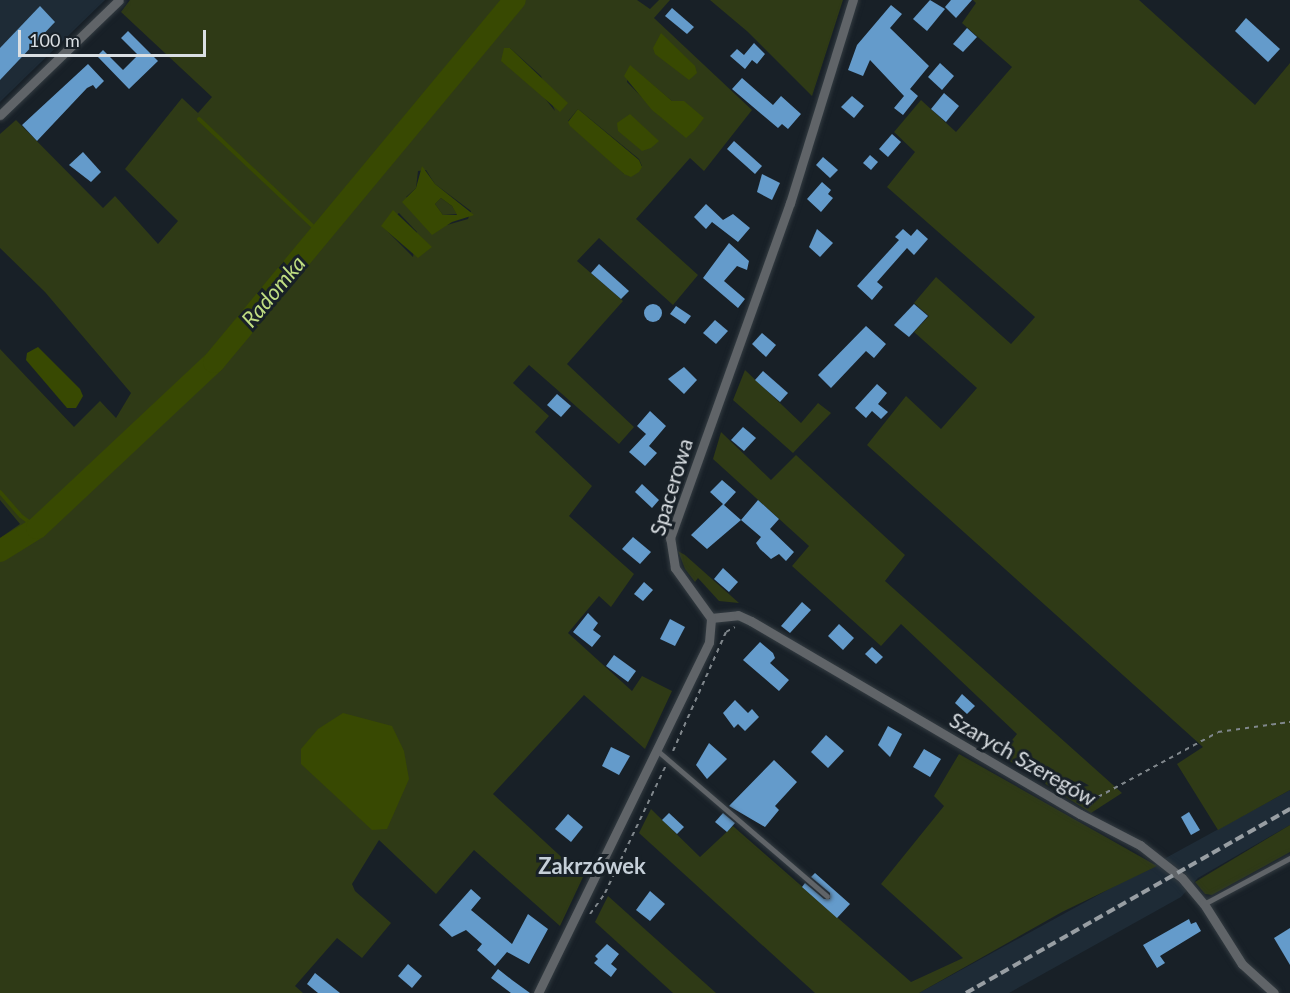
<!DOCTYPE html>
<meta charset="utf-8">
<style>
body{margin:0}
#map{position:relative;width:1290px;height:993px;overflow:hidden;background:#182027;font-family:Lato,sans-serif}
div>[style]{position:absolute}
.built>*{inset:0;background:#1e2b36}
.green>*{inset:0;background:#2f3a16}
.water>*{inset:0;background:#384902}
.stream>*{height:4px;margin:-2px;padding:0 2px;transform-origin:2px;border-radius:2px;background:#384902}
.river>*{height:22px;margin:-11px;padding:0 11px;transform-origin:11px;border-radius:11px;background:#384902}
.building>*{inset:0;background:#649bcb}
.round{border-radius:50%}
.path>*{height:2px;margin-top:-1px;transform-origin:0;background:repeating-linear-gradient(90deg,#80878c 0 4.5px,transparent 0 9px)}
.roads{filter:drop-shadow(0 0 2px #333b41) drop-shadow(0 0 2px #333b41)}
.service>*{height:4.5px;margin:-2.25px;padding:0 2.25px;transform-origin:2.25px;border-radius:2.25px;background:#606468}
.minor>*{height:9px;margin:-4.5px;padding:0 4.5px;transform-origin:4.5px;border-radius:4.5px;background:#606468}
.rail>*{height:4px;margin-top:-2px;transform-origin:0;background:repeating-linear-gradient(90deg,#989ea3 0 9px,transparent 0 13.5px)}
span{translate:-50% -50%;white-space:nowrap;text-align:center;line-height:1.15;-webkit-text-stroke:6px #182027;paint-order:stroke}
.street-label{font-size:21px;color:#dadfe3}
.water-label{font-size:22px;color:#c0de82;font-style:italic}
.neighbourhood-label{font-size:22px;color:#c5cfd8;font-weight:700}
.scale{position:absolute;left:18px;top:30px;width:188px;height:27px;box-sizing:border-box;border:3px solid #dadfe3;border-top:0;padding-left:8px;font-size:18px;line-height:21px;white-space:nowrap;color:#dadfe3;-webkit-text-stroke:4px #182027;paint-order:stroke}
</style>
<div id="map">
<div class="built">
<i style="clip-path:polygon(0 0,105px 0,0 102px)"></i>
<i style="clip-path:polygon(1290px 790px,1290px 825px,1198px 878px,1181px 897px,1009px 993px,919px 993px)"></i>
</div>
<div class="green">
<i style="clip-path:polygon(evenodd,130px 0,637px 0,650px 9px,659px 0,670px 0,654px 18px,752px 110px,704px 171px,690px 158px,636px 219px,698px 275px,673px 305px,599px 238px,577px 261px,623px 301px,567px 364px,634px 427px,619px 444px,529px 365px,513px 383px,549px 416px,535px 432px,592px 486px,569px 516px,634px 574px,611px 607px,599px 596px,568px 633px,632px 691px,642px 676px,672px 691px,645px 749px,584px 695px,493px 794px,583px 877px,560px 926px,474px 850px,436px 894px,379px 840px,352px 884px,355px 891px,391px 923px,362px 958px,337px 938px,295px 986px,303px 993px,0 993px,0 538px,20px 524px,0 500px,0 349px,74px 427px,100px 401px,116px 418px,131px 393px,45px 292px,0 248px,0 134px,16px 120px,103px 208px,115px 196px,158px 244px,178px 221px,125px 169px,182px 98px,198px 113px,212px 97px,121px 12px,130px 0,504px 48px,510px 48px,541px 76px,555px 111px,504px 48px,130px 0,630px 66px,672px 101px,662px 118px,627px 82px,630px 66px,130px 0,578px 109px,639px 159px,642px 166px,624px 174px,568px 121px,578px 109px,130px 0,426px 170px,435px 184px,471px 211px,468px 219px,447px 225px,406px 197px,416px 188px,418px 171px,426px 170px,130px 0,399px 213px,417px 232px,413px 257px,382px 226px,399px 213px)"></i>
<i style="clip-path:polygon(710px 0,843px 0,812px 96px,748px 32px)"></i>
<i style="clip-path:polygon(973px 0,1139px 0,1255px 105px,1290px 63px,1290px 790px,1218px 830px,1177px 764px,1203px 747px,867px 445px,906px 396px,941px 429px,977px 388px,914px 332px,929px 316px,914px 303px,936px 277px,1011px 344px,1035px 317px,887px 187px,915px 152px,894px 132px,921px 100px,956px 132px,1012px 67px,962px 23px,976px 3px)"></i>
<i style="clip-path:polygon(441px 198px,452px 206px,457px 214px,443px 215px,435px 204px)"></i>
<i style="clip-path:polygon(745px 370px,801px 423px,818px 403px,831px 413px,793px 453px,733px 400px)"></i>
<i style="clip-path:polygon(721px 432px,771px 480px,796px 455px,905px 555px,885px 581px,1122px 793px,1091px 813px,1000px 755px,1017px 734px,901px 624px,881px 646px,792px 566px,809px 546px,713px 459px)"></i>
<i style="clip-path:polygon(678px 551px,685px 555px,739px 603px,719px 601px,698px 578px,695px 582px,685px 569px)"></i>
<i style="clip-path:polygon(959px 754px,1157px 866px,1062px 912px,919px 993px,815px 993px,639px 833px,651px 809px,700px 857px,733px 826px,911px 982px,963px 958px,881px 884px,944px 806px,934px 796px)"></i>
<i style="clip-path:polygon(1290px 825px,1290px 852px,1212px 895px,1205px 894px,1195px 882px)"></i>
<i style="clip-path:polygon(608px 896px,716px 993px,673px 993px,595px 922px)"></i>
</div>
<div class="water">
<i style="clip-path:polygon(661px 33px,695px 66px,697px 73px,689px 80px,655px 54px,653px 48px)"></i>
<i style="clip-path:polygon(504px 48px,510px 48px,568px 103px,560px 112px,501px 61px)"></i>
<i style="clip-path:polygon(630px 65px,672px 101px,684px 101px,704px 118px,694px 131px,686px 138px,652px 110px,624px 76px)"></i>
<i style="clip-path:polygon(578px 109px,639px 160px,642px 167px,639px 172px,631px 177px,624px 174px,570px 126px,568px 122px)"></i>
<i style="clip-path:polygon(630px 114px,659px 141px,651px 148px,642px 151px,618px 131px,617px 123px)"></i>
<i style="clip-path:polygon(evenodd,422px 166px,435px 184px,474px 215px,452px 222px,432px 235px,402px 202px,416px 188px,422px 166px,441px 198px,452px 206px,457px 215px,443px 215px,435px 204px,441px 198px)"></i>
<i style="clip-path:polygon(393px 210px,432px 247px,418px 258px,381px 226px)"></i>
<i style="clip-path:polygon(38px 347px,80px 389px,83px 396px,76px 408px,67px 408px,26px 360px,27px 353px)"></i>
<i style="clip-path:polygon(343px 713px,392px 726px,404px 751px,409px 779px,387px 829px,372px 830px,301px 764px,301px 749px,318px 729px)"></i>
</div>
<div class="stream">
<i style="left:199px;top:119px;width:169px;rotate:43.3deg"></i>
<i style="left:0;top:492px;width:32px;rotate:49deg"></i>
<i style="left:21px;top:516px;width:20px;rotate:37deg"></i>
</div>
<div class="river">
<i style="left:0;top:551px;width:44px;rotate:-31.9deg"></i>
<i style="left:37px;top:528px;width:243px;rotate:-43.2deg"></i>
<i style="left:214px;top:362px;width:471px;rotate:-50.3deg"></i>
</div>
<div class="building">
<i style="clip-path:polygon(930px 0,945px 9px,927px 31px,913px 19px)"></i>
<i style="clip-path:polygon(951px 0,972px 0,956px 18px,945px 7px)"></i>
<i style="clip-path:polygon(891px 5px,902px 14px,890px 28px,929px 66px,910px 89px,918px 96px,903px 115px,894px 108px,904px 96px,870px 60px,863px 76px,848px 70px,857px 45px)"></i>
<i style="clip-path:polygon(40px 6px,55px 22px,0 80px,0 48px)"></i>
<i style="clip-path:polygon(672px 8px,694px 27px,687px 34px,665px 16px)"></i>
<i style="clip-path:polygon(1246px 18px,1280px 49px,1268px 62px,1235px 31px)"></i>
<i style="clip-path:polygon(967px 28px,977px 37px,963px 52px,953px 44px)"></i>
<i style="clip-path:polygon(128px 31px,158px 61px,129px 89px,97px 56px,103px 50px,123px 70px,138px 55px,121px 38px)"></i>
<i style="clip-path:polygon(754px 43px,765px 54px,757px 64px,752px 60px,745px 69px,730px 56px,737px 49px,744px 55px)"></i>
<i style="clip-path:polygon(940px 63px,954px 76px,942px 90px,928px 77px)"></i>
<i style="clip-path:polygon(88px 64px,104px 81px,96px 89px,93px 85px,87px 88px,37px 141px,22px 125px)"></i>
<i style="clip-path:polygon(742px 78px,773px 105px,781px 96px,801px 114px,788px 129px,782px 124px,778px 128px,732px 89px)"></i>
<i style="clip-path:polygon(944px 93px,959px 106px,946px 122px,931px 109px)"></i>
<i style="clip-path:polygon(852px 96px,864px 106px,854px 118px,841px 107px)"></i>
<i style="clip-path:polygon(892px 134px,901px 142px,888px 157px,879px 149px)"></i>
<i style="clip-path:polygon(734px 141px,762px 166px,755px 174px,727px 149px)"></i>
<i style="clip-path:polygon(83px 152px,101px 172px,91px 182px,69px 165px)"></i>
<i style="clip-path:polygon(870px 155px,878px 162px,871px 170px,863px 163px)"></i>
<i style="clip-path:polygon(823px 157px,838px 170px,830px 178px,816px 165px)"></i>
<i style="clip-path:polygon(762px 174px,780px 183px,772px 200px,757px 192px)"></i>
<i style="clip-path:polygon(822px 182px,831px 190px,828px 194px,833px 198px,821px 212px,807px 199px)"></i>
<i style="clip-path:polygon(706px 204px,723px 220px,733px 214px,750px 228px,738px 242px,712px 222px,706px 229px,694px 217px)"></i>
<i style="clip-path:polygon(817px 229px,833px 243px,820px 257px,809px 247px)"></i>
<i style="clip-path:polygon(903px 229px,911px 236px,917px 229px,928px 239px,914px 255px,907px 248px,877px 282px,883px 287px,872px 300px,857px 286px,899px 240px,895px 237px)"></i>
<i style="clip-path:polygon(729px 243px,749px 261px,747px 270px,737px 266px,724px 281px,745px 299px,738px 308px,703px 278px)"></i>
<i style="clip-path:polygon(599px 264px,629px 291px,621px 299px,591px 273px)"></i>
<i class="round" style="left:644px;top:304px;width:18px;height:18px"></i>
<i style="clip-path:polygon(914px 304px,928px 316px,909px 337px,894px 325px)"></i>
<i style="clip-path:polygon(676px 306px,691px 316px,685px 324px,670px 314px)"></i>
<i style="clip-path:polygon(715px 320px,728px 331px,716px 344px,703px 333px)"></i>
<i style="clip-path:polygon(866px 326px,886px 344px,874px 358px,866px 351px,831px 388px,818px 375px)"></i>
<i style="clip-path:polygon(762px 333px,776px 345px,766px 357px,752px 344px)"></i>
<i style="clip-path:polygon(684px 367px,697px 380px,684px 394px,668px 379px)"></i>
<i style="clip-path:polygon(763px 371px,788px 393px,780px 402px,755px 380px)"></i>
<i style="clip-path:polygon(877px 384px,887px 393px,878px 404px,888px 412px,881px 419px,872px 411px,866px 418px,855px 408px)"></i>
<i style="clip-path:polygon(557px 394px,571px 406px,561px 417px,547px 405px)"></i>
<i style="clip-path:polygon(650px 411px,666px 426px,649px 446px,657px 453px,645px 466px,629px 452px,646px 434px,637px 426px)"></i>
<i style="clip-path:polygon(743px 427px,756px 438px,744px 451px,731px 440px)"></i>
<i style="clip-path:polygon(722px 480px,736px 492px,724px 505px,741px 520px,758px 500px,779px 519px,770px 529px,794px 552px,786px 561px,779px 554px,771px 559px,760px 549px,756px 543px,761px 537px,741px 520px,707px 549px,691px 535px,723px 504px,710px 492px)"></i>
<i style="clip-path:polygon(642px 484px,659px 500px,652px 508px,635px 492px)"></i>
<i style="clip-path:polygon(633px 537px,651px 552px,640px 564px,622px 549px)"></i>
<i style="clip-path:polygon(723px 568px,738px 582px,729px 592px,714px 579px)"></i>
<i style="clip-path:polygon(644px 582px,653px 590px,643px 601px,634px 594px)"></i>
<i style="clip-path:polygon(802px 602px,811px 610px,790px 633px,781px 626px)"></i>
<i style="clip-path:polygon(588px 613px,598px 623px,593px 630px,601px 636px,592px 647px,573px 632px)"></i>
<i style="clip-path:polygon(670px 619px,685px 627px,675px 646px,660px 639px)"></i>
<i style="clip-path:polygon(839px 624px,854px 638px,843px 650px,828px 636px)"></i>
<i style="clip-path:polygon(760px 642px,773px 653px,775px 658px,770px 663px,789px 680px,779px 691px,743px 660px)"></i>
<i style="clip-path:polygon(872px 647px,883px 657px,876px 664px,865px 654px)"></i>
<i style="clip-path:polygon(614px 655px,636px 671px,628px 682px,606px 666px)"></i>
<i style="clip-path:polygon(962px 694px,975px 706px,967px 714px,955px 703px)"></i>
<i style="clip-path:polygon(735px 700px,748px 713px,752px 709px,759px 717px,745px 731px,738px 724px,734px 728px,723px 713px)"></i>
<i style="clip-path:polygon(888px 726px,902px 734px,890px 757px,878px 745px)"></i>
<i style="clip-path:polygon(826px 735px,844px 751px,828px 768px,811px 752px)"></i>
<i style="clip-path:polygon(709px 743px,727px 759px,707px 779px,696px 765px)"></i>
<i style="clip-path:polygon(611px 747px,630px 756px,619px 775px,602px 766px)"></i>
<i style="clip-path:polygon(924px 749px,941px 759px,930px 777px,913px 767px)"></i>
<i style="clip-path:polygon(774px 760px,797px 782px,775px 806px,779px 810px,765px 827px,729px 806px)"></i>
<i style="clip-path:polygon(1189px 812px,1200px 830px,1191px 835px,1181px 817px)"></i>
<i style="clip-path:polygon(669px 813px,684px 827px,677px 834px,662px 820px)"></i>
<i style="clip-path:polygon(723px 813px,735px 823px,727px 832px,715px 822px)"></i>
<i style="clip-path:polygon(568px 814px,583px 827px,571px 842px,555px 829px)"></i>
<i style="clip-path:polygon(815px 873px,850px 904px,837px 918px,802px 887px,805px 883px,824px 899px,830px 899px,830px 893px,811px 877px)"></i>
<i style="clip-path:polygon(471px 889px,481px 898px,471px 910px,512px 944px,528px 914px,548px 929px,529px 964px,507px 952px,495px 966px,477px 950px,482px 944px,466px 930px,452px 937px,439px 925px)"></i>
<i style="clip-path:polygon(650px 891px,665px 904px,650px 921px,636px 910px)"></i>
<i style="clip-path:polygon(1189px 919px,1191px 924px,1196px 922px,1201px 931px,1160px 956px,1165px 963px,1157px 968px,1143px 945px)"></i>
<i style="clip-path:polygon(1290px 928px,1290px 965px,1274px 938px)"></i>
<i style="clip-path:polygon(607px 944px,619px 954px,611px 964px,617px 969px,611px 977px,594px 963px,598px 959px,595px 956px)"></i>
<i style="clip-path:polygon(408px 964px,422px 976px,412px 988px,398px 976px)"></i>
<i style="clip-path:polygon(498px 969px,512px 980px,530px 993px,511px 993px,491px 978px)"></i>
<i style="clip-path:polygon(315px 973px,340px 993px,318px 993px,307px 984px)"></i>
</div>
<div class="path">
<i style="left:673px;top:751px;width:130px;rotate:-66deg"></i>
<i style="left:726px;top:632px;width:10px;rotate:-29deg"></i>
<i style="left:1089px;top:806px;width:13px;rotate:-45deg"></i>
<i style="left:1098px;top:797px;width:136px;rotate:-28.4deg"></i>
<i style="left:1218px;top:732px;width:73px;rotate:-7.9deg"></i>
<i style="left:590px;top:914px;width:26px;rotate:-54deg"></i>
<i style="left:605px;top:893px;width:140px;rotate:-64.5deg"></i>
</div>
<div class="roads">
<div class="service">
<i style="left:658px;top:751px;width:223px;rotate:40.6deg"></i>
<i style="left:1204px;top:904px;width:98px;rotate:-28.1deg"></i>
</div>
<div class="minor">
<i style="left:0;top:115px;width:165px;rotate:-44deg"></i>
<i style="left:711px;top:618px;width:27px;rotate:-6deg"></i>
<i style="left:738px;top:615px;width:14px;rotate:25deg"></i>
<i style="left:751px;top:621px;width:381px;rotate:30.4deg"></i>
<i style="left:1080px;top:814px;width:68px;rotate:27.3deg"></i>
<i style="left:1140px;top:845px;width:53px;rotate:38.2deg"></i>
<i style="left:1182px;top:878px;width:34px;rotate:50deg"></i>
<i style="left:1204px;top:904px;width:71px;rotate:57.7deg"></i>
<i style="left:1242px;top:964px;width:43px;rotate:42.2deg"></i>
<i style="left:538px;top:993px;width:390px;rotate:-64deg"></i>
<i style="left:709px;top:642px;width:24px;rotate:-85deg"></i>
<i style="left:711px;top:618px;width:62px;rotate:-125.8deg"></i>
<i style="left:675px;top:568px;width:30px;rotate:-99deg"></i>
<i style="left:670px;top:538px;width:356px;rotate:-70.3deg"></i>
<i style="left:790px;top:203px;width:213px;rotate:-72.8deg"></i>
</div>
</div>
<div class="rail">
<i style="left:966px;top:993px;width:373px;rotate:-29.6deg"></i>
</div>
<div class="street-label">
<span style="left:671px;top:487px;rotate:-73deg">Spacerowa</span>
<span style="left:1023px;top:759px;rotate:30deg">Szarych Szeregów</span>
</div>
<div class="water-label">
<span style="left:273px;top:291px;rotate:-50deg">Radomka</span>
</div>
<div class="neighbourhood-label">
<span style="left:592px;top:866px">Zakrzówek</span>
</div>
<div class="scale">100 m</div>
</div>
